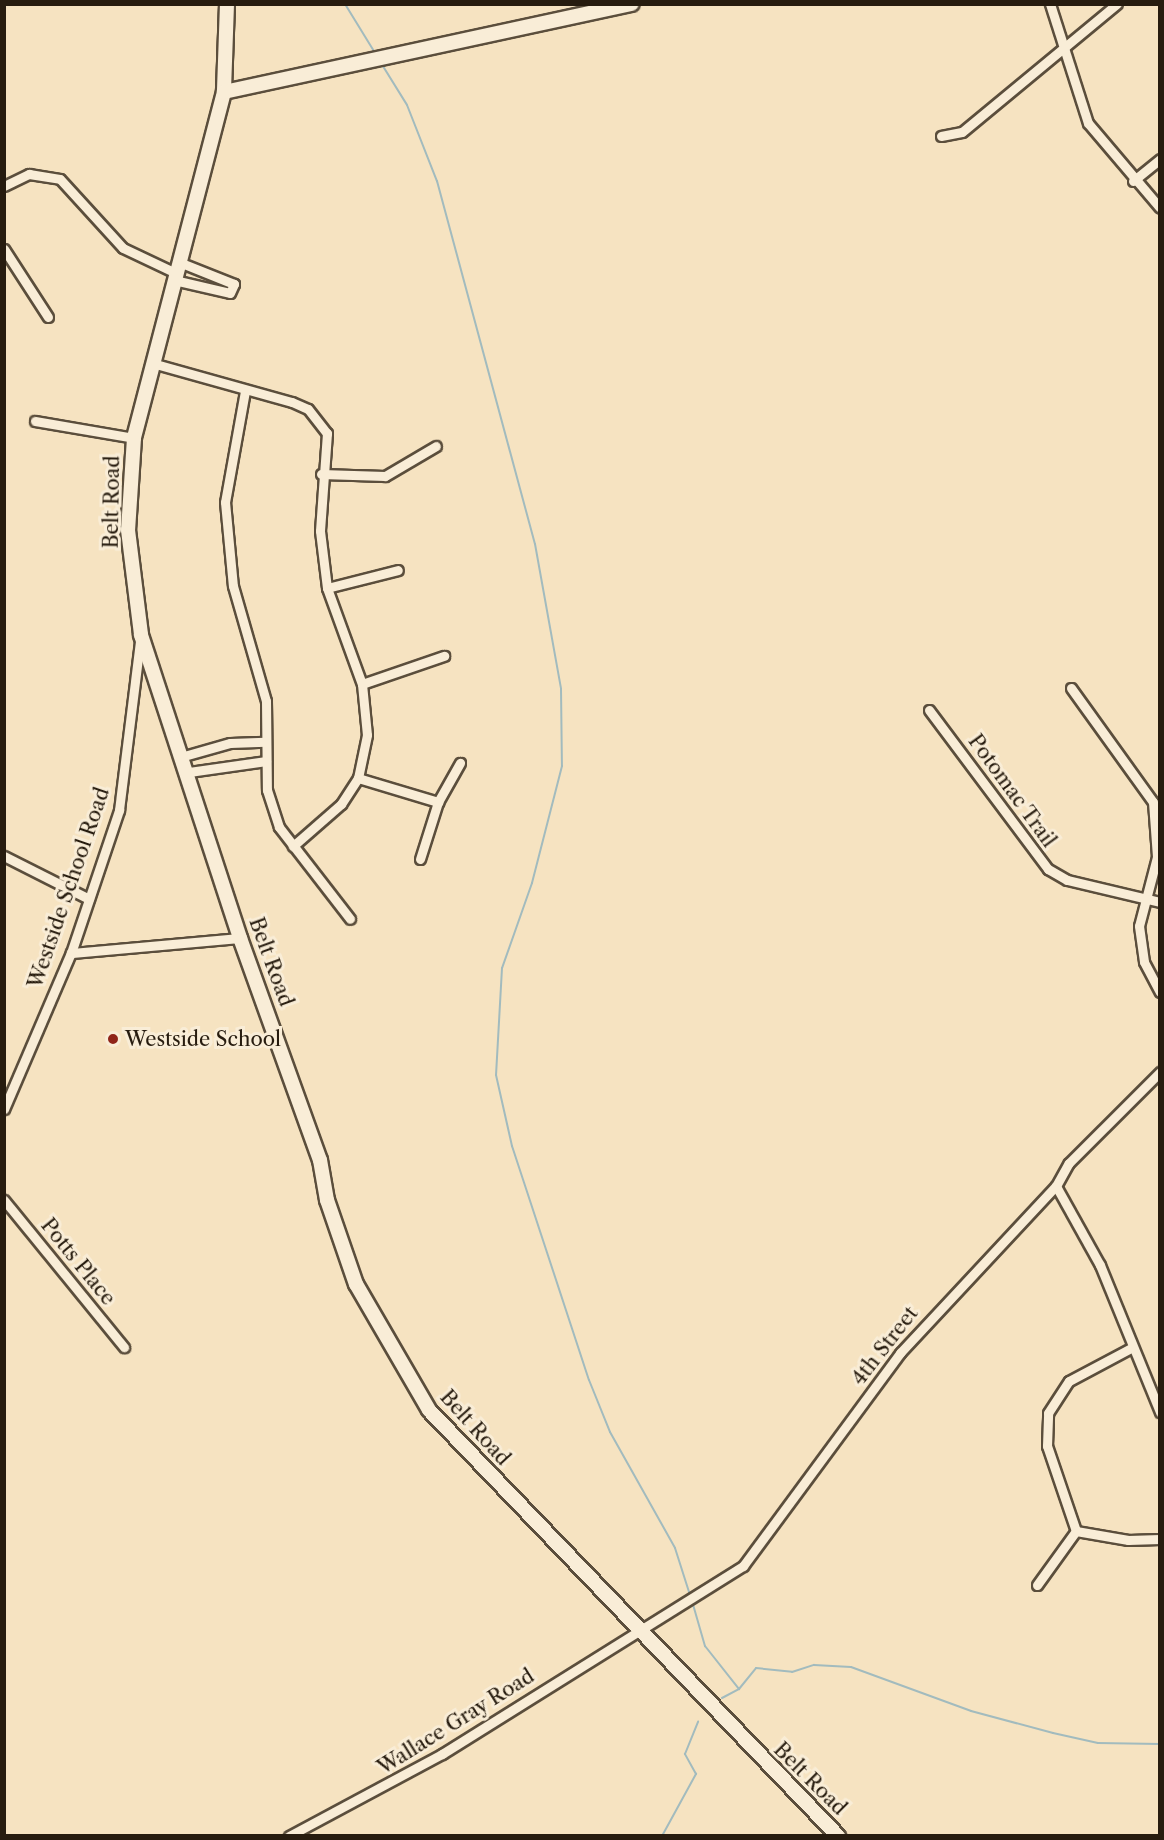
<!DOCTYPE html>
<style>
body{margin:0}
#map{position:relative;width:1164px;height:1840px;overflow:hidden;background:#f6e3c1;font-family:"Libre Caslon Text",serif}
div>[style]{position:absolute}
.stream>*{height:2px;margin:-1px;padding:0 1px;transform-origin:1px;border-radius:1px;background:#a2bbbe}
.roads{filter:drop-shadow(2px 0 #5b4e3c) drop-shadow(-2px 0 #5b4e3c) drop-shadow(0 2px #5b4e3c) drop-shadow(0 -2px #5b4e3c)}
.street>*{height:9px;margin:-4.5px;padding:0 4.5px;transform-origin:4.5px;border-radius:4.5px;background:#f9edd7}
.secondary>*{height:14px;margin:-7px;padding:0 7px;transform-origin:7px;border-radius:7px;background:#f9edd7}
.dots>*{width:16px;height:16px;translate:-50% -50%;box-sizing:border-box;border:3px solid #f9edd7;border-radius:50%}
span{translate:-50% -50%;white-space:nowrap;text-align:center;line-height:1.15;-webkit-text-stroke:6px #f9edd7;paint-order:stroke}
.street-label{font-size:20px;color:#271c0f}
.poi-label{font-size:20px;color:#271c0f}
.left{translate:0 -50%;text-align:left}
.frame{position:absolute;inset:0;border:6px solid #271c0f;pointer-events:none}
</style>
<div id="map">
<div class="stream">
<i style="left:345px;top:4px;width:57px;rotate:58.5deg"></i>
<i style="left:381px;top:63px;width:49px;rotate:58.2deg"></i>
<i style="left:407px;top:105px;width:82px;rotate:68.5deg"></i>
<i style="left:437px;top:181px;width:376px;rotate:74.9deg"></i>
<i style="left:535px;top:544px;width:147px;rotate:79.8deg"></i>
<i style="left:561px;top:689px;width:77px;rotate:89.3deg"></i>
<i style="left:562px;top:766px;width:121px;rotate:104.4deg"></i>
<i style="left:532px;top:883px;width:90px;rotate:109.4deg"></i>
<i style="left:502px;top:968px;width:107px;rotate:93.2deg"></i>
<i style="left:496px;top:1075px;width:73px;rotate:77.3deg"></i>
<i style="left:512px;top:1146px;width:246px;rotate:71.8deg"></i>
<i style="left:589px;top:1380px;width:56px;rotate:68deg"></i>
<i style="left:610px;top:1432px;width:133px;rotate:60.7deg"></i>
<i style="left:675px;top:1548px;width:49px;rotate:72.3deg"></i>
<i style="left:692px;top:1601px;width:47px;rotate:73.9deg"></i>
<i style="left:705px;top:1646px;width:55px;rotate:51.7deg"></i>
<i style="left:722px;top:1698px;width:19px;rotate:-28deg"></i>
<i style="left:739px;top:1689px;width:27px;rotate:-51deg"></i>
<i style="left:756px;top:1668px;width:36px;rotate:6deg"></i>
<i style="left:792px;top:1672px;width:23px;rotate:-18deg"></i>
<i style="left:814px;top:1665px;width:37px;rotate:3deg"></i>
<i style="left:851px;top:1667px;width:128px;rotate:20.1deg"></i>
<i style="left:971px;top:1711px;width:85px;rotate:15deg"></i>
<i style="left:1053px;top:1733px;width:46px;rotate:12.5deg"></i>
<i style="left:1098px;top:1743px;width:62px;rotate:0.9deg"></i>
<i style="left:662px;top:1836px;width:71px;rotate:-61.3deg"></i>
<i style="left:696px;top:1774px;width:23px;rotate:-119deg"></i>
<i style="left:685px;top:1754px;width:35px;rotate:-68deg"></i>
</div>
<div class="roads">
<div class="street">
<i style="left:1050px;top:4px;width:125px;rotate:72.3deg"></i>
<i style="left:1088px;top:123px;width:111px;rotate:49.7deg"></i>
<i style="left:941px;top:136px;width:21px;rotate:-11deg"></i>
<i style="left:962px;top:132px;width:201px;rotate:-39.6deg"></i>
<i style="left:1133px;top:181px;width:35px;rotate:-39deg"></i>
<i style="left:4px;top:186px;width:28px;rotate:-26deg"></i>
<i style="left:29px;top:174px;width:31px;rotate:9deg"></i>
<i style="left:60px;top:179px;width:93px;rotate:47.6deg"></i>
<i style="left:123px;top:248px;width:59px;rotate:25.3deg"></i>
<i style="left:4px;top:249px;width:81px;rotate:57.1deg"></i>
<i style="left:174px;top:280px;width:57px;rotate:13.1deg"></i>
<i style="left:230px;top:293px;width:10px;rotate:-66deg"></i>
<i style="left:234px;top:284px;width:59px;rotate:-158.2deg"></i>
<i style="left:152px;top:363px;width:145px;rotate:15.6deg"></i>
<i style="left:292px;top:402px;width:17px;rotate:24deg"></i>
<i style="left:308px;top:409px;width:31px;rotate:52deg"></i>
<i style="left:327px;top:433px;width:98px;rotate:94.1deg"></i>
<i style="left:320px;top:531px;width:57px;rotate:83deg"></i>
<i style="left:327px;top:588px;width:102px;rotate:70deg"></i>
<i style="left:362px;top:684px;width:51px;rotate:84.4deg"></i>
<i style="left:367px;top:735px;width:44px;rotate:101.8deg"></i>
<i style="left:358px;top:778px;width:31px;rotate:123deg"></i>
<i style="left:341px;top:804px;width:64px;rotate:138.8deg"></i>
<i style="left:245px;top:391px;width:113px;rotate:100.2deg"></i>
<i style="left:225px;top:502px;width:84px;rotate:84.6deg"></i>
<i style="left:233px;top:586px;width:120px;rotate:74deg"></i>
<i style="left:266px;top:701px;width:89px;rotate:89.4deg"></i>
<i style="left:267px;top:790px;width:39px;rotate:72deg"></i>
<i style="left:279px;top:827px;width:116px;rotate:52.3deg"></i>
<i style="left:35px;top:421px;width:100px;rotate:9.7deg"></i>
<i style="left:321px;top:474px;width:64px;rotate:1.8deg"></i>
<i style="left:385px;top:476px;width:59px;rotate:-30.5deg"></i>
<i style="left:327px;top:588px;width:73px;rotate:-14.2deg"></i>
<i style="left:362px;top:684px;width:87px;rotate:-18.9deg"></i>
<i style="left:1071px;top:688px;width:140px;rotate:54.3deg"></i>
<i style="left:1153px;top:802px;width:55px;rotate:85.8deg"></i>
<i style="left:1157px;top:857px;width:71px;rotate:104.6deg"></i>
<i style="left:1139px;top:926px;width:36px;rotate:82deg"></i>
<i style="left:1144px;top:962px;width:34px;rotate:62deg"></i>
<i style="left:929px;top:710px;width:199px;rotate:53.2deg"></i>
<i style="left:1048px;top:869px;width:22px;rotate:30deg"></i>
<i style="left:1067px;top:880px;width:96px;rotate:13.3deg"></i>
<i style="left:184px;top:756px;width:48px;rotate:-15.8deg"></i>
<i style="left:230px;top:743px;width:35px;rotate:-2deg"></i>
<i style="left:189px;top:772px;width:78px;rotate:-8.1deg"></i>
<i style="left:358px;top:778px;width:84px;rotate:16.7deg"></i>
<i style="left:4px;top:856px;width:95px;rotate:26.8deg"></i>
<i style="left:420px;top:859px;width:60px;rotate:-72.5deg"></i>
<i style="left:438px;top:802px;width:45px;rotate:-60.6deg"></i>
<i style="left:71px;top:953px;width:170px;rotate:-5.1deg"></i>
<i style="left:4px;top:1109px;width:170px;rotate:-66.8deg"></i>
<i style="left:71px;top:953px;width:151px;rotate:-71.4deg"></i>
<i style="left:119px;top:810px;width:169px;rotate:-82.9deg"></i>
<i style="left:1056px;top:1186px;width:90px;rotate:60.9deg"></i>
<i style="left:1100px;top:1265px;width:159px;rotate:67.8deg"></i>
<i style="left:4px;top:1200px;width:190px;rotate:50.8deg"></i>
<i style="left:1076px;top:1531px;width:53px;rotate:9.8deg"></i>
<i style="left:1128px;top:1540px;width:32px;rotate:-2deg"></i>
<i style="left:1037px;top:1585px;width:67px;rotate:-54.2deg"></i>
<i style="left:1076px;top:1531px;width:90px;rotate:-108.8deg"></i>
<i style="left:1047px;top:1446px;width:33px;rotate:-88deg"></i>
<i style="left:1048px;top:1413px;width:38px;rotate:-57deg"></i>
<i style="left:1069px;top:1381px;width:70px;rotate:-28deg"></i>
<i style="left:289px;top:1836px;width:174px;rotate:-28.2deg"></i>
<i style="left:442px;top:1754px;width:355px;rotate:-32deg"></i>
<i style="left:743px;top:1566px;width:265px;rotate:-53.6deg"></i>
<i style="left:900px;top:1353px;width:229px;rotate:-47deg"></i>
<i style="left:1056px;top:1186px;width:26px;rotate:-61deg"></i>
<i style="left:1069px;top:1163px;width:129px;rotate:-45deg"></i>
</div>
<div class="secondary">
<i style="left:227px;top:4px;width:88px;rotate:92deg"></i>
<i style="left:224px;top:92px;width:358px;rotate:104.6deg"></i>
<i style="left:134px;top:438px;width:92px;rotate:93.7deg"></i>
<i style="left:128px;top:530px;width:106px;rotate:82.9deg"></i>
<i style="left:141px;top:635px;width:319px;rotate:71.9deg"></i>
<i style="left:240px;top:938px;width:236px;rotate:70.2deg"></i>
<i style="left:320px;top:1160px;width:41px;rotate:80.1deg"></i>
<i style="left:327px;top:1200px;width:89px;rotate:71deg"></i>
<i style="left:356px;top:1284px;width:146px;rotate:59.9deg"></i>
<i style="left:429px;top:1410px;width:591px;rotate:46.17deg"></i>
<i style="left:224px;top:92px;width:417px;rotate:-12.2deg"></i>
</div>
</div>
<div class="dots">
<i style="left:113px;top:1039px;background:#8f2418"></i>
</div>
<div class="street-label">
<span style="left:112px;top:502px;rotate:-89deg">Belt Road</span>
<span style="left:1012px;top:791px;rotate:54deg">Potomac Trail</span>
<span style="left:69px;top:888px;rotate:-71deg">Westside School Road</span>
<span style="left:271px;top:962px;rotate:70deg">Belt Road</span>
<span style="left:78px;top:1262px;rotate:51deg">Potts Place</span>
<span style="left:885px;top:1346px;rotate:-52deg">4th Street</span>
<span style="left:475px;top:1428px;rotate:48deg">Belt Road</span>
<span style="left:456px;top:1722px;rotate:-32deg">Wallace Gray Road</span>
<span style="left:810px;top:1779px;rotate:45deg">Belt Road</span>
</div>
<div class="poi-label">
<span class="left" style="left:125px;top:1039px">Westside School</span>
</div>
<div class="frame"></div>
</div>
